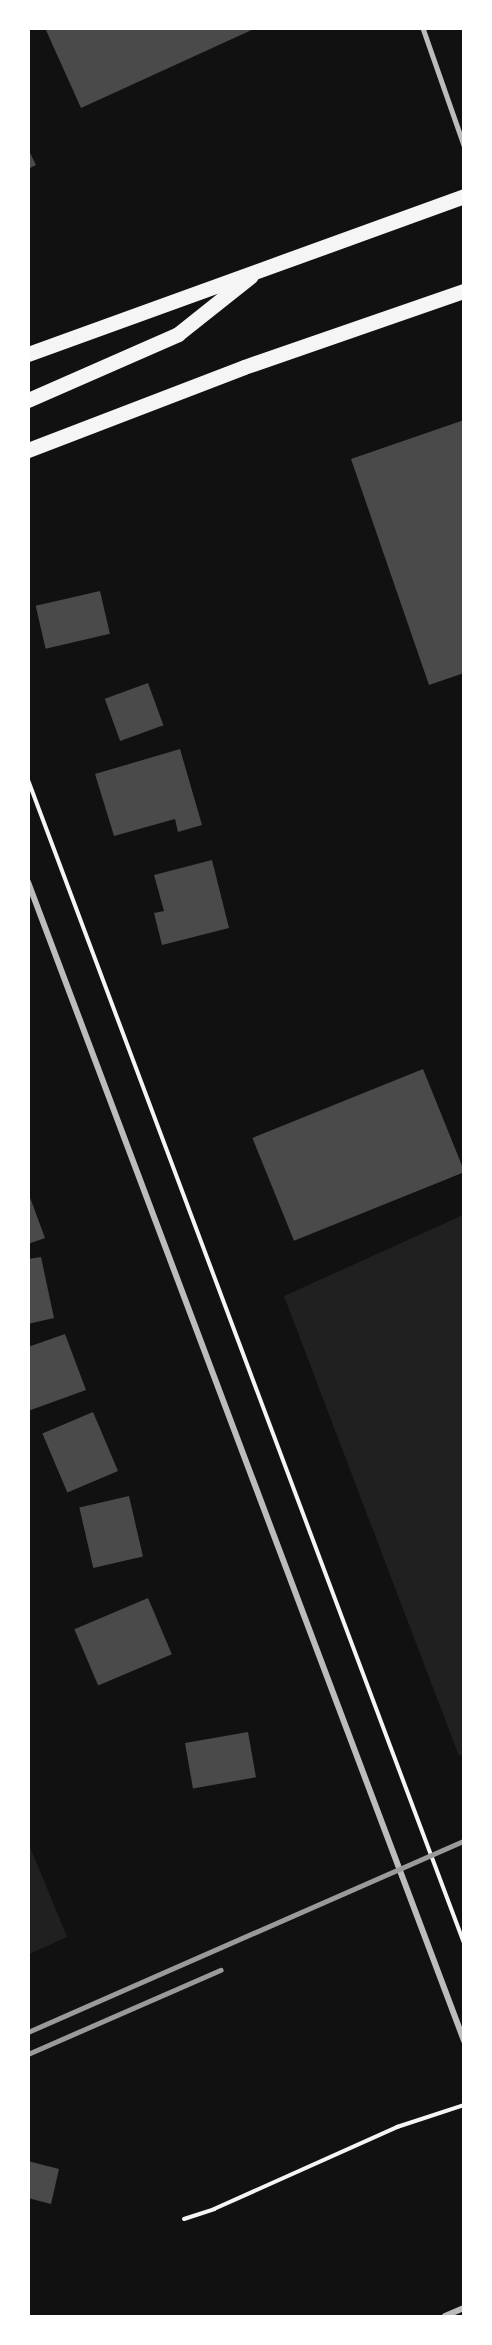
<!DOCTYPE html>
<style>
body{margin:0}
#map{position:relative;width:492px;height:2345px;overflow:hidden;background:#111;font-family:"IBM Plex Sans",sans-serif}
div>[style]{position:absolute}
.green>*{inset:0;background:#202020}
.building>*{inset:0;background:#4a4a4a;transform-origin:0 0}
.path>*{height:4px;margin:-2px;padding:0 2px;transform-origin:2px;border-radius:2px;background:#f5f5f5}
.service>*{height:4.5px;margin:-2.25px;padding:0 2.25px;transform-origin:2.25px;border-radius:2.25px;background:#bcbcbc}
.minor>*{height:6px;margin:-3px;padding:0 3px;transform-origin:3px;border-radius:3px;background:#bcbcbc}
.primary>*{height:15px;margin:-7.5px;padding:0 7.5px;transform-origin:7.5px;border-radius:7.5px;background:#f5f5f5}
.rail>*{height:4.5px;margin:-2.25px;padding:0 2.25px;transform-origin:2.25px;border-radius:2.25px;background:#9a9a9a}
span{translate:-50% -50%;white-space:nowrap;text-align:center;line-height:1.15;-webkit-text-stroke:4.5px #fff;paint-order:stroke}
.frame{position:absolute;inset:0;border:30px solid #fff;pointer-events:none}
</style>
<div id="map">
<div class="green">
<i style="clip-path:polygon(463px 1215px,464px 1754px,459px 1756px,284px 1296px)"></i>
<i style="clip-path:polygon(28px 1842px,67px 1937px,29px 1954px,28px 1954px)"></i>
</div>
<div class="building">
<i style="clip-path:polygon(45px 28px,256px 28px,81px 108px)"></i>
<i style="clip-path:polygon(28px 149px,36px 165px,28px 169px)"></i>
<i style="clip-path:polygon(464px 420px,464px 673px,429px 685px,351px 459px)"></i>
<i style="left:100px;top:591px;width:44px;height:66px;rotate:77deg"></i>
<i style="left:148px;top:683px;width:45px;height:46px;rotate:70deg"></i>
<i style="clip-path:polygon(180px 749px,202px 825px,178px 832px,175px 819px,114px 836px,95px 774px)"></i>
<i style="clip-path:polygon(212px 860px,229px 928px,162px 945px,154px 913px,164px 911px,154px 875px)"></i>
<i style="left:423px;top:1069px;width:111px;height:184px;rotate:68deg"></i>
<i style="clip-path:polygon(28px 1192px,45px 1238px,28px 1244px)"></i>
<i style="clip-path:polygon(41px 1257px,54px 1318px,28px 1324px,28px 1259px)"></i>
<i style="clip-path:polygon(65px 1334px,86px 1390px,28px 1411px,28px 1347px)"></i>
<i style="left:93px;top:1412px;width:64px;height:55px;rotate:67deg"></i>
<i style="left:129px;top:1496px;width:62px;height:51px;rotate:77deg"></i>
<i style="left:148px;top:1598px;width:61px;height:80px;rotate:67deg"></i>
<i style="left:248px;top:1732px;width:46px;height:64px;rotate:80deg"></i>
<i style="clip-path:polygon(28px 2161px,59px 2169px,51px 2204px,28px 2198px)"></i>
</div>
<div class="path">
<i style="left:28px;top:780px;width:1242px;rotate:69.45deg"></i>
<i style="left:184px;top:2219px;width:32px;rotate:-18deg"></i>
<i style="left:214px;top:2209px;width:201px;rotate:-24.1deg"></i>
<i style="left:397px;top:2127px;width:71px;rotate:-18.2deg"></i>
</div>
<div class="service">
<i style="left:423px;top:28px;width:124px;rotate:70.7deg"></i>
</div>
<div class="minor">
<i style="left:28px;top:882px;width:1238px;rotate:69.38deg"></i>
<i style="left:445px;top:2316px;width:21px;rotate:-23deg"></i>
</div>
<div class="primary">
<i style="left:28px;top:354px;width:464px;rotate:-19.9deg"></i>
<i style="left:28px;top:400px;width:164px;rotate:-23.7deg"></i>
<i style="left:178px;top:334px;width:93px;rotate:-38.5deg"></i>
<i style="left:28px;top:450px;width:231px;rotate:-21deg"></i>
<i style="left:244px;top:367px;width:233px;rotate:-19.1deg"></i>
</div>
<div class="rail">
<i style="left:28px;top:2032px;width:476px;rotate:-23.7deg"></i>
<i style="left:28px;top:2054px;width:210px;rotate:-23.6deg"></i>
</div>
<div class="frame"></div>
</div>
